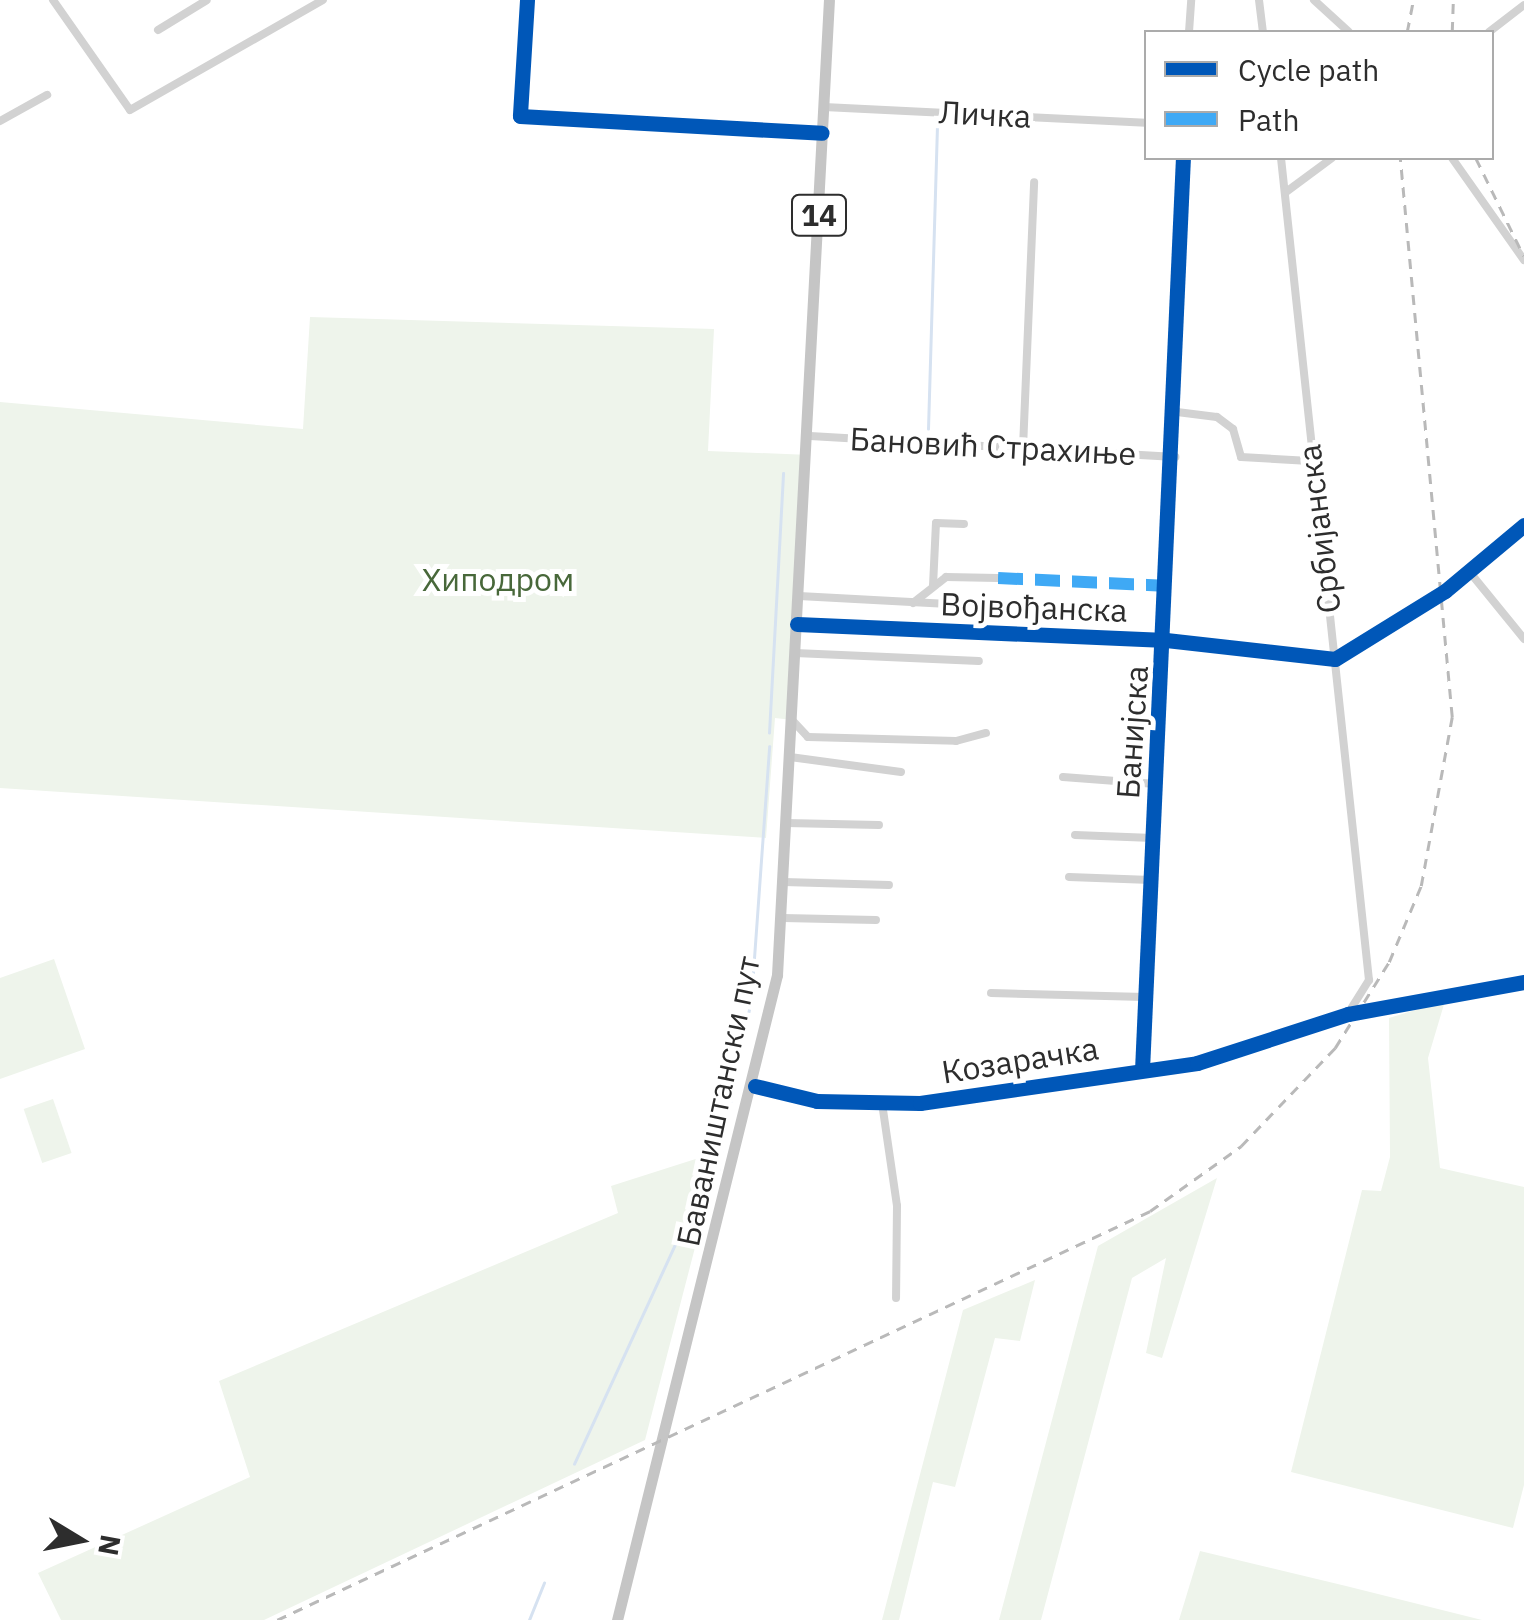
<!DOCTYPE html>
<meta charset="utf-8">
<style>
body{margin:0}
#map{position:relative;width:1524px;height:1620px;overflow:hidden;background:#fff;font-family:"IBM Plex Sans",sans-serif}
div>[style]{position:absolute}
.green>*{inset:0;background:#eef4eb;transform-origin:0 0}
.stream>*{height:2.5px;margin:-1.25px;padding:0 1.25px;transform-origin:1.25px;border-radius:1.25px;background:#d6e2f1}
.street>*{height:8px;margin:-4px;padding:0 4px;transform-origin:4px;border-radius:4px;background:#d2d2d2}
.primary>*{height:11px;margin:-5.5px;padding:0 5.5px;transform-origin:5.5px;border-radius:5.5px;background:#c5c5c5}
.rail>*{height:2.5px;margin-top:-1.25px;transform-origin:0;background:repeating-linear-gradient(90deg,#b9b9b9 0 10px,transparent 0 18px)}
.quiet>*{height:12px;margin-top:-6px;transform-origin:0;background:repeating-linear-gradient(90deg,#3fa9f5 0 25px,transparent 0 37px)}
.cycleway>*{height:15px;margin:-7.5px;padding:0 7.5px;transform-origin:7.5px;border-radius:7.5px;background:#0057b8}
span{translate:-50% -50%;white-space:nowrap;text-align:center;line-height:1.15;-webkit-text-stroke:10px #fff;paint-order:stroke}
.shield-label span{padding:2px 8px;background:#fff;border:2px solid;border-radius:8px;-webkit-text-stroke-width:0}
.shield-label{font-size:30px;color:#2d2d2d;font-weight:700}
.street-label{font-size:32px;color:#2d2d2d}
.park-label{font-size:32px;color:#48683a}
.legend{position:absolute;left:1144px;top:30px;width:350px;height:130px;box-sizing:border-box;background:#fff;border:2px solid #ababab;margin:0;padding:12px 18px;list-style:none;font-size:30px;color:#2d2d2d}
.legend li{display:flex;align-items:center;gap:20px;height:50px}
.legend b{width:50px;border:2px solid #ababab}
.north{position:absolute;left:30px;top:1490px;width:100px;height:100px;-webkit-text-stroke:8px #fff;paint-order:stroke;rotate:100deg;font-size:28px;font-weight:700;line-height:40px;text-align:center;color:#2d2d2d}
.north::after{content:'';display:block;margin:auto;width:35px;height:45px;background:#2d2d2d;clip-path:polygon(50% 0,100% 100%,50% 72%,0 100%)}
</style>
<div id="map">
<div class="green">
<i style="clip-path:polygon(310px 317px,714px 329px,708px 451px,810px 455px,792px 720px,775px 718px,766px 838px,0 788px,0 402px,303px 429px)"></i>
<i style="clip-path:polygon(54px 959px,85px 1049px,0 1079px,0 978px)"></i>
<i style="clip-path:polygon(1445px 1001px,1428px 1058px,1440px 1168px,1524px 1187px,1524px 1485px,1513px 1528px,1291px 1472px,1362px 1190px,1381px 1191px,1390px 1157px,1389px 1018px)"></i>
<i style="left:53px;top:1099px;width:57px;height:31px;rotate:71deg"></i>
<i style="clip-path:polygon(705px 1156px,711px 1186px,645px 1440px,264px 1620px,61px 1620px,38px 1573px,250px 1477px,219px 1381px,618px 1213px,611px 1186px)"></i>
<i style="clip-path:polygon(1217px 1178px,1162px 1358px,1146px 1353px,1166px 1258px,1132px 1278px,1041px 1620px,999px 1620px,1098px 1246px)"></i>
<i style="clip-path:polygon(1035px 1280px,1020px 1341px,995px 1338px,955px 1487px,933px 1482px,899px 1620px,882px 1620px,963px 1310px)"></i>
<i style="clip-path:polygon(1200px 1551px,1346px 1586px,1482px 1620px,1179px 1620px)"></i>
</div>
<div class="stream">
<i style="left:928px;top:429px;width:309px;rotate:-88.3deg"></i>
<i style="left:769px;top:733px;width:260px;rotate:-86.9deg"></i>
<i style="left:735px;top:1077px;width:79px;rotate:-78.3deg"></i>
<i style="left:751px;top:1000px;width:254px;rotate:-85.9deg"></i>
<i style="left:574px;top:1464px;width:296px;rotate:-65.3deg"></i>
<i style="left:698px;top:1195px;width:32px;rotate:-51deg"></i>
<i style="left:718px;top:1170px;width:78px;rotate:-79.7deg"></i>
<i style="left:529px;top:1620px;width:40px;rotate:-68deg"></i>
</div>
<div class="street">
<i style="left:53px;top:0;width:134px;rotate:55deg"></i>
<i style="left:130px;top:110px;width:222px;rotate:-29.7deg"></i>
<i style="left:527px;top:0;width:116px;rotate:93.5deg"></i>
<i style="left:520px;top:116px;width:302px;rotate:3.2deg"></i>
<i style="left:1259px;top:0;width:32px;rotate:83deg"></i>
<i style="left:1314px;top:0;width:47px;rotate:42.4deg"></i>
<i style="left:158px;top:30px;width:57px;rotate:-31.5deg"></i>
<i style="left:1189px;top:32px;width:32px;rotate:-86deg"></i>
<i style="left:1489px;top:32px;width:44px;rotate:-37.6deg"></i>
<i style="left:824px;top:107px;width:322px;rotate:2.8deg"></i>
<i style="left:0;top:121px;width:54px;rotate:-29deg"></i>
<i style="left:1281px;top:158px;width:827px;rotate:83.89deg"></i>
<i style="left:1369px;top:980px;width:40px;rotate:122deg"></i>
<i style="left:1452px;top:158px;width:125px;rotate:54.8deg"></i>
<i style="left:1286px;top:192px;width:57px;rotate:-36.5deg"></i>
<i style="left:1177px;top:412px;width:40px;rotate:7.1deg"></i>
<i style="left:1217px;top:417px;width:20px;rotate:37deg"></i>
<i style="left:1233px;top:429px;width:29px;rotate:74deg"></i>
<i style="left:1241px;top:457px;width:69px;rotate:3.3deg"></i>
<i style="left:810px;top:436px;width:366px;rotate:3.3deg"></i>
<i style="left:1023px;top:448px;width:266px;rotate:-87.6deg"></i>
<i style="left:1468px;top:570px;width:89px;rotate:50.9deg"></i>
<i style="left:933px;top:586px;width:63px;rotate:-87.3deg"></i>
<i style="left:936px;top:523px;width:28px;rotate:2deg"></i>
<i style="left:799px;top:596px;width:187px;rotate:3.1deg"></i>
<i style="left:913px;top:603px;width:42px;rotate:-38.2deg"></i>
<i style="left:946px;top:577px;width:52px;rotate:1.1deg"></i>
<i style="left:797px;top:624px;width:369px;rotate:2.5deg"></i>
<i style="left:1166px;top:640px;width:170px;rotate:6.4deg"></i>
<i style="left:1335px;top:659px;width:129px;rotate:-31.7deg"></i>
<i style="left:1445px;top:591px;width:103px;rotate:-39.9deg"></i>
<i style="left:795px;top:653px;width:184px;rotate:2.5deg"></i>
<i style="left:792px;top:720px;width:23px;rotate:47deg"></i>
<i style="left:808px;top:737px;width:148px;rotate:1.5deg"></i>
<i style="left:956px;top:741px;width:31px;rotate:-15deg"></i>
<i style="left:790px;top:757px;width:112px;rotate:7.7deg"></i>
<i style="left:1063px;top:777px;width:93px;rotate:4.3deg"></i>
<i style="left:786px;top:823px;width:93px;rotate:1.2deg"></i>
<i style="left:1075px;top:835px;width:78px;rotate:2.2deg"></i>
<i style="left:1069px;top:877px;width:82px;rotate:2.1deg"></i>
<i style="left:784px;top:882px;width:105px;rotate:1.6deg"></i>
<i style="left:783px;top:918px;width:93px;rotate:1.2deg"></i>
<i style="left:991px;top:993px;width:154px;rotate:1.5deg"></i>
<i style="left:1142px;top:1070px;width:913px;rotate:-87.43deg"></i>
<i style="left:755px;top:1086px;width:64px;rotate:13.6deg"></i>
<i style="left:817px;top:1101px;width:103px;rotate:1.1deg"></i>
<i style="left:920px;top:1103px;width:280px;rotate:-8.2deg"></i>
<i style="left:1197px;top:1063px;width:159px;rotate:-18deg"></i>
<i style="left:1348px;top:1014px;width:179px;rotate:-10.3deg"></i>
<i style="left:882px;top:1103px;width:104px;rotate:81.7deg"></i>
<i style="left:897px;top:1206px;width:92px;rotate:90.6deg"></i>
</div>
<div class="primary">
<i style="left:617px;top:1620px;width:665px;rotate:-76.07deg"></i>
<i style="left:777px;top:975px;width:976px;rotate:-86.95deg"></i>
</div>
<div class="rail">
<i style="left:1407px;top:32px;width:33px;rotate:-79deg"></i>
<i style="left:1452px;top:32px;width:32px;rotate:-88deg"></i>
<i style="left:1476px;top:158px;width:109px;rotate:63.9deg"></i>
<i style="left:277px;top:1620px;width:964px;rotate:-25.1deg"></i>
<i style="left:1150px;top:1211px;width:112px;rotate:-35.5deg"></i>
<i style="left:1241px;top:1146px;width:136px;rotate:-46.2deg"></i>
<i style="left:1335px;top:1048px;width:102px;rotate:-57.9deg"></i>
<i style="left:1389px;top:962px;width:82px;rotate:-67.2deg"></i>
<i style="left:1421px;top:886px;width:172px;rotate:-79.6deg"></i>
<i style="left:1452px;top:717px;width:561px;rotate:-95.31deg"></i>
</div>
<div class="quiet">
<i style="left:998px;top:578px;width:171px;rotate:2.7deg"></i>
</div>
<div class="cycleway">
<i style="left:527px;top:0;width:116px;rotate:93.5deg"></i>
<i style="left:520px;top:116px;width:302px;rotate:3.2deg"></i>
<i style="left:797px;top:624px;width:369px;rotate:2.5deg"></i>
<i style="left:1166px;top:640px;width:170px;rotate:6.4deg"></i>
<i style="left:1335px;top:659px;width:129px;rotate:-31.7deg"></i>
<i style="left:1445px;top:591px;width:103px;rotate:-39.9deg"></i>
<i style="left:1142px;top:1070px;width:913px;rotate:-87.43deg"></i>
<i style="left:755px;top:1086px;width:64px;rotate:13.6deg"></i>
<i style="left:817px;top:1101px;width:103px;rotate:1.1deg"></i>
<i style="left:920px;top:1103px;width:280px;rotate:-8.2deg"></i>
<i style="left:1197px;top:1063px;width:159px;rotate:-18deg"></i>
<i style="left:1348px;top:1014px;width:179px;rotate:-10.3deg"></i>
</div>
<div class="shield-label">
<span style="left:819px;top:215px">14</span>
</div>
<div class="street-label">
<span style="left:985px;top:114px;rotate:3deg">Личка</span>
<span style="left:993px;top:446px;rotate:3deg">Бановић Страхиње</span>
<span style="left:1319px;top:529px;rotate:-97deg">Србијанска</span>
<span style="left:1034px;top:607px;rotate:2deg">Војвођанска</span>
<span style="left:1132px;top:732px;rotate:-86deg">Банијска</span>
<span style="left:1020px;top:1060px;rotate:-9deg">Козарачка</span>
<span style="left:718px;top:1101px;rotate:-78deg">Баваништански пут</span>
</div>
<div class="park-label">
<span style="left:498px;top:579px">Хиподром</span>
</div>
<ul class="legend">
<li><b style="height:12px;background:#0057b8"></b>Cycle path</li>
<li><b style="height:12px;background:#3fa9f5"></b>Path</li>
</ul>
<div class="north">N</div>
</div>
